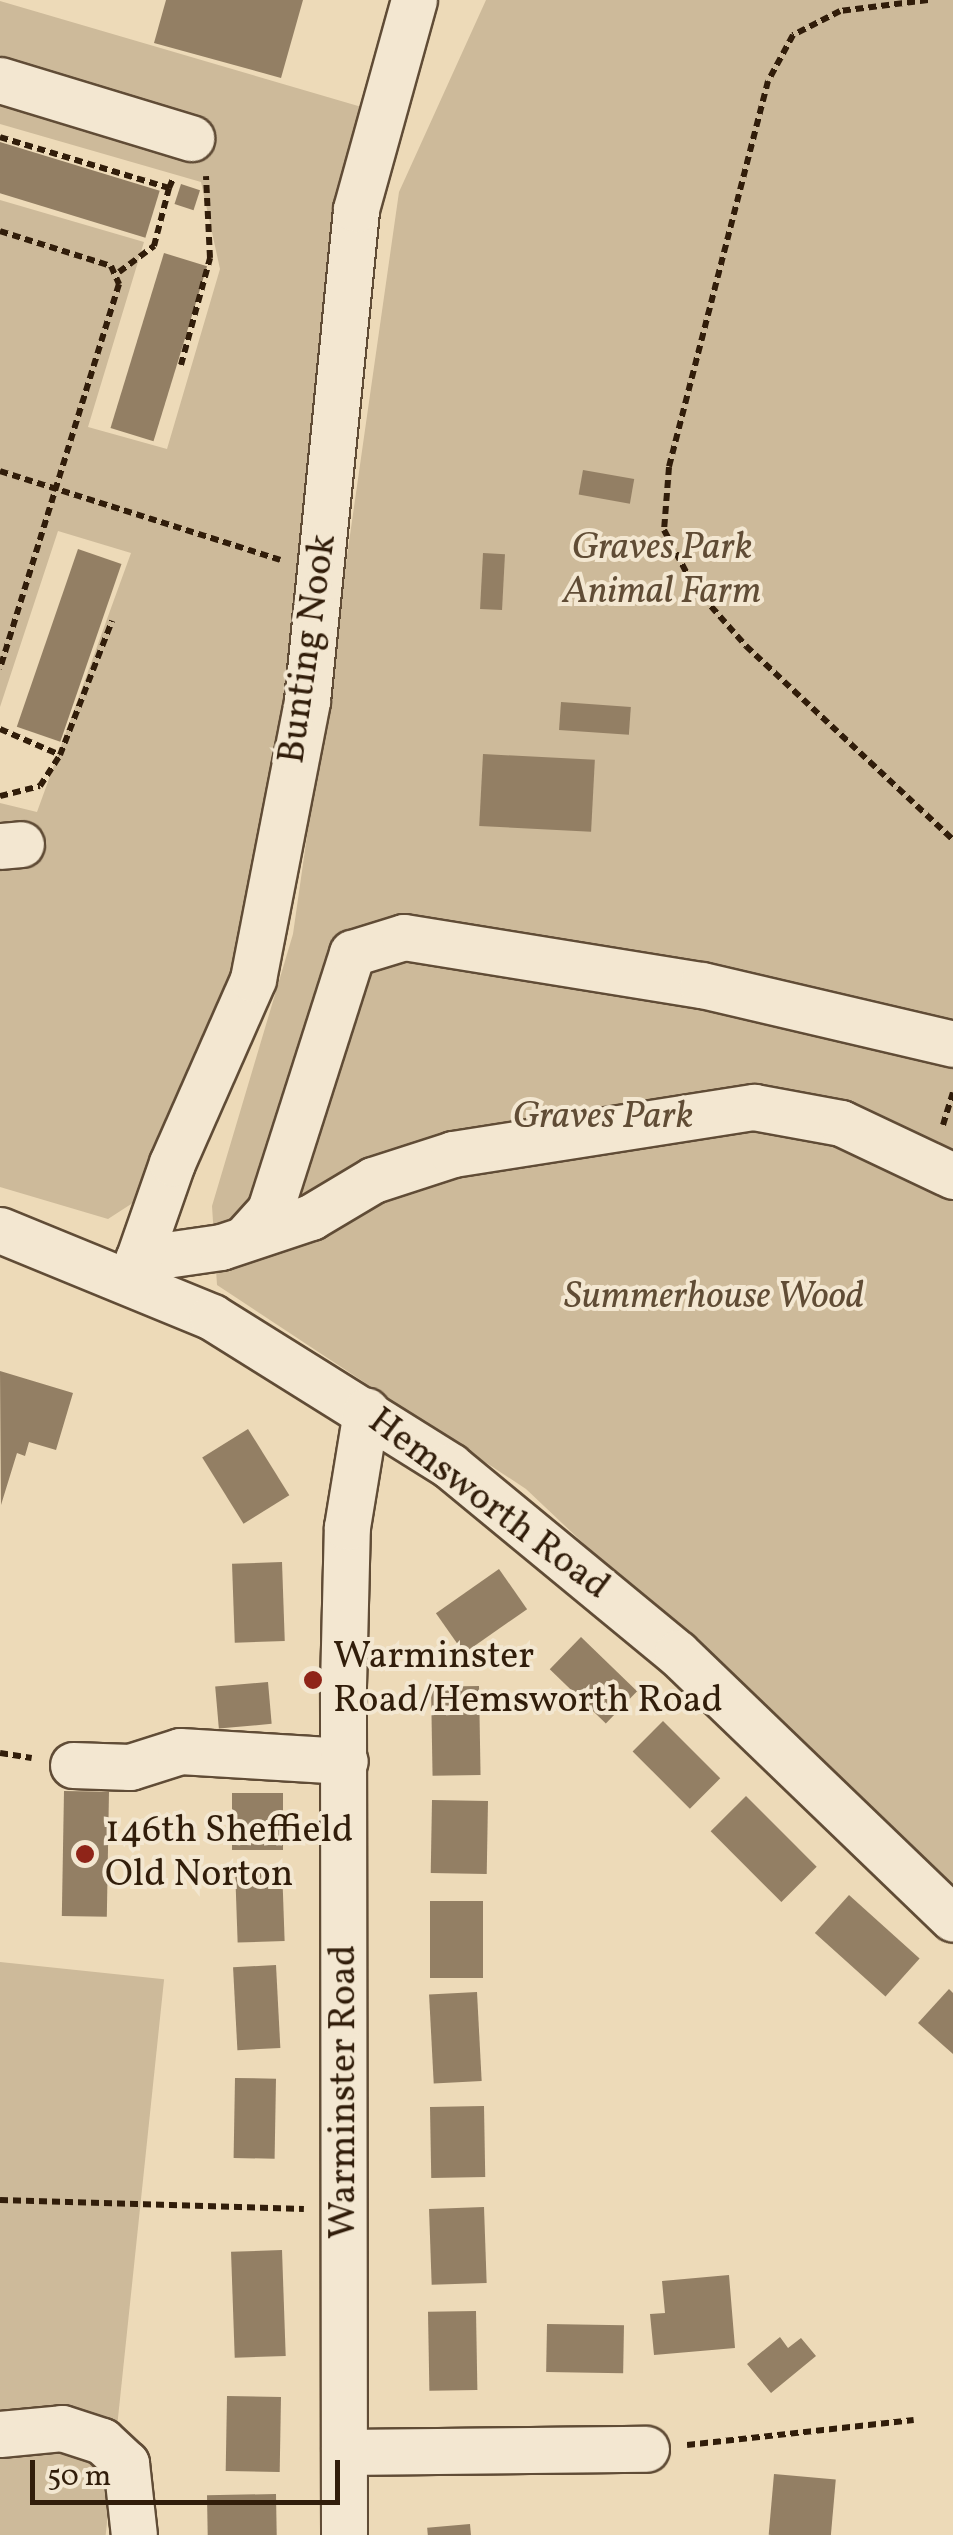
<!DOCTYPE html>
<style>
body{margin:0}
#map{position:relative;width:953px;height:2535px;overflow:hidden;background:#eddab8;font-family:Vollkorn,serif}
div>[style]{position:absolute}
.green>*{inset:0;background:#cdba9a;transform-origin:0 0}
.building>*{inset:0;background:#937f64;transform-origin:0 0}
.path>*{height:6px;margin-top:-3px;transform-origin:0;background:repeating-linear-gradient(90deg,#311d0a 0 8px,transparent 0 13px)}
.roads{filter:drop-shadow(2px 0 #604c36) drop-shadow(-2px 0 #604c36) drop-shadow(0 2px #604c36) drop-shadow(0 -2px #604c36)}
.minor>*{height:45px;margin:-22.5px;padding:0 22.5px;transform-origin:22.5px;border-radius:22.5px;background:#f3e7d1}
.dots>*{width:28px;height:28px;translate:-50% -50%;box-sizing:border-box;border:5px solid #f3e7d1;border-radius:50%}
span{translate:-50% -50%;white-space:nowrap;text-align:center;line-height:1.15;-webkit-text-stroke:8px #f3e7d1;paint-order:stroke}
.park-label{font-size:38px;color:#604c35;font-style:italic}
.street-label{font-size:38px;color:#311d0a}
.poi-label{font-size:38px;color:#311d0a}
.left{translate:0 -50%;text-align:left}
.scale{position:absolute;left:30px;top:2460px;width:310px;height:45px;box-sizing:border-box;border:5px solid #311d0a;border-top:0;padding-left:12px;font-size:30px;line-height:35px;white-space:nowrap;color:#311d0a;-webkit-text-stroke:8px #f3e7d1;paint-order:stroke}
</style>
<div id="map">
<div class="green">
<i style="clip-path:polygon(486px 0,953px 0,953px 1893px,526px 1489px,217px 1285px,212px 1206px,293px 934px,399px 192px)"></i>
<i style="clip-path:polygon(0 1px,365px 108px,287px 712px,244px 970px,145px 1195px,108px 1219px,0 1187px,0 803px,37px 812px,131px 553px,58px 531px,0 707px,0 200px,144px 242px,88px 427px,167px 449px,220px 269px,201px 182px,0 124px)"></i>
<i style="left:0;top:1962px;width:165px;height:573px;rotate:6deg"></i>
</div>
<div class="building">
<i style="clip-path:polygon(166px 0,303px 0,281px 78px,154px 43px)"></i>
<i style="left:0;top:142px;width:167px;height:49px;rotate:17deg"></i>
<i style="left:181px;top:184px;width:20px;height:21px;rotate:18deg"></i>
<i style="left:164px;top:253px;width:45px;height:183px;rotate:17deg"></i>
<i style="left:583px;top:470px;width:52px;height:25px;rotate:10deg"></i>
<i style="left:78px;top:549px;width:46px;height:188px;rotate:19deg"></i>
<i style="left:483px;top:553px;width:22px;height:56px;rotate:3deg"></i>
<i style="left:561px;top:702px;width:70px;height:28px;rotate:4deg"></i>
<i style="left:483px;top:754px;width:112px;height:72px;rotate:3deg"></i>
<i style="clip-path:polygon(0 1371px,73px 1393px,56px 1450px,29px 1442px,25px 1456px,17px 1453px,1px 1505px)"></i>
<i style="left:248px;top:1429px;width:78px;height:54px;rotate:58deg"></i>
<i style="left:282px;top:1562px;width:79px;height:50px;rotate:88deg"></i>
<i style="left:499px;top:1569px;width:49px;height:77px;rotate:55deg"></i>
<i style="left:581px;top:1637px;width:78px;height:45px;rotate:44deg"></i>
<i style="left:268px;top:1682px;width:42px;height:53px;rotate:85deg"></i>
<i style="left:479px;top:1686px;width:89px;height:48px;rotate:89deg"></i>
<i style="left:663px;top:1721px;width:81px;height:43px;rotate:45deg"></i>
<i style="left:64px;top:1791px;width:45px;height:125px;rotate:1deg"></i>
<i style="left:232px;top:1793px;width:51px;height:57px"></i>
<i style="left:746px;top:1796px;width:100px;height:50px;rotate:45deg"></i>
<i style="left:432px;top:1800px;width:56px;height:73px;rotate:1deg"></i>
<i style="left:282px;top:1866px;width:75px;height:47px;rotate:88deg"></i>
<i style="left:849px;top:1895px;width:95px;height:51px;rotate:42deg"></i>
<i style="left:430px;top:1901px;width:53px;height:77px"></i>
<i style="left:276px;top:1965px;width:83px;height:43px;rotate:87deg"></i>
<i style="clip-path:polygon(949px 1989px,953px 1993px,953px 2054px,918px 2023px)"></i>
<i style="left:477px;top:1992px;width:89px;height:48px;rotate:87deg"></i>
<i style="left:235px;top:2078px;width:41px;height:80px;rotate:1deg"></i>
<i style="left:484px;top:2106px;width:71px;height:54px;rotate:89deg"></i>
<i style="left:484px;top:2207px;width:76px;height:55px;rotate:88deg"></i>
<i style="left:282px;top:2250px;width:106px;height:51px;rotate:88deg"></i>
<i style="clip-path:polygon(729px 2275px,735px 2348px,654px 2355px,650px 2314px,665px 2313px,662px 2281px)"></i>
<i style="left:476px;top:2311px;width:79px;height:48px;rotate:89deg"></i>
<i style="left:547px;top:2324px;width:77px;height:48px;rotate:1deg"></i>
<i style="clip-path:polygon(780px 2337px,788px 2348px,801px 2338px,816px 2356px,771px 2393px,747px 2364px)"></i>
<i style="left:227px;top:2396px;width:54px;height:75px;rotate:1deg"></i>
<i style="left:774px;top:2474px;width:62px;height:61px;rotate:5deg"></i>
<i style="left:276px;top:2494px;width:41px;height:69px;rotate:89deg"></i>
<i style="left:470px;top:2524px;width:11px;height:43px;rotate:85deg"></i>
</div>
<div class="path">
<i style="left:928px;top:0;width:89px;rotate:172.9deg"></i>
<i style="left:840px;top:11px;width:53px;rotate:152.9deg"></i>
<i style="left:793px;top:35px;width:52px;rotate:118.5deg"></i>
<i style="left:768px;top:81px;width:398px;rotate:104.4deg"></i>
<i style="left:669px;top:467px;width:63px;rotate:94.5deg"></i>
<i style="left:664px;top:530px;width:64px;rotate:62.2deg"></i>
<i style="left:694px;top:587px;width:79px;rotate:48.6deg"></i>
<i style="left:746px;top:646px;width:284px;rotate:43.1deg"></i>
<i style="left:0;top:137px;width:177px;rotate:16.8deg"></i>
<i style="left:169px;top:188px;width:12px;rotate:-66deg"></i>
<i style="left:0;top:231px;width:116px;rotate:17.5deg"></i>
<i style="left:111px;top:266px;width:20px;rotate:66deg"></i>
<i style="left:119px;top:284px;width:403px;rotate:107.2deg"></i>
<i style="left:119px;top:272px;width:44px;rotate:-36.6deg"></i>
<i style="left:154px;top:246px;width:60px;rotate:-75.5deg"></i>
<i style="left:181px;top:365px;width:111px;rotate:-74.8deg"></i>
<i style="left:210px;top:258px;width:82px;rotate:-92.8deg"></i>
<i style="left:0;top:471px;width:294px;rotate:17.6deg"></i>
<i style="left:0;top:729px;width:65px;rotate:23.4deg"></i>
<i style="left:0;top:796px;width:41px;rotate:-14deg"></i>
<i style="left:40px;top:786px;width:37px;rotate:-57deg"></i>
<i style="left:60px;top:755px;width:144px;rotate:-68.8deg"></i>
<i style="left:943px;top:1125px;width:34px;rotate:-73deg"></i>
<i style="left:0;top:1753px;width:32px;rotate:9deg"></i>
<i style="left:0;top:2200px;width:304px;rotate:1.7deg"></i>
<i style="left:687px;top:2445px;width:228px;rotate:-6.3deg"></i>
</div>
<div class="roads">
<div class="minor">
<i style="left:0;top:80px;width:200px;rotate:16.9deg"></i>
<i style="left:0;top:846px;width:21px;rotate:-5deg"></i>
<i style="left:0;top:1230px;width:229px;rotate:22.3deg"></i>
<i style="left:212px;top:1317px;width:281px;rotate:32deg"></i>
<i style="left:450px;top:1466px;width:294px;rotate:39.5deg"></i>
<i style="left:677px;top:1653px;width:383px;rotate:43.9deg"></i>
<i style="left:245px;top:1238px;width:38px;rotate:-48deg"></i>
<i style="left:270px;top:1210px;width:270px;rotate:-72.3deg"></i>
<i style="left:352px;top:953px;width:54px;rotate:-17.1deg"></i>
<i style="left:404px;top:937px;width:302px;rotate:9.2deg"></i>
<i style="left:702px;top:985px;width:258px;rotate:13.2deg"></i>
<i style="left:138px;top:1259px;width:84px;rotate:-8.2deg"></i>
<i style="left:221px;top:1247px;width:95px;rotate:-18.4deg"></i>
<i style="left:311px;top:1217px;width:72px;rotate:-30.8deg"></i>
<i style="left:373px;top:1180px;width:84px;rotate:-18deg"></i>
<i style="left:453px;top:1154px;width:305px;rotate:-8.9deg"></i>
<i style="left:754px;top:1107px;width:88px;rotate:10.4deg"></i>
<i style="left:841px;top:1123px;width:124px;rotate:25.3deg"></i>
<i style="left:131px;top:1280px;width:124px;rotate:-70.7deg"></i>
<i style="left:172px;top:1163px;width:201px;rotate:-66.2deg"></i>
<i style="left:253px;top:979px;width:283px;rotate:-79deg"></i>
<i style="left:307px;top:701px;width:494px;rotate:-84.3deg"></i>
<i style="left:356px;top:209px;width:217px;rotate:-74.5deg"></i>
<i style="left:73px;top:1765px;width:57px;rotate:2deg"></i>
<i style="left:130px;top:1767px;width:52px;rotate:-17.7deg"></i>
<i style="left:180px;top:1751px;width:165px;rotate:3.5deg"></i>
<i style="left:0;top:2434px;width:62px;rotate:-5.5deg"></i>
<i style="left:62px;top:2428px;width:42px;rotate:18deg"></i>
<i style="left:102px;top:2441px;width:33px;rotate:43deg"></i>
<i style="left:126px;top:2463px;width:72px;rotate:83.7deg"></i>
<i style="left:344px;top:2452px;width:302px;rotate:-0.6deg"></i>
<i style="left:344px;top:2535px;width:849px;rotate:-90.07deg"></i>
<i style="left:343px;top:1686px;width:159px;rotate:-88.6deg"></i>
<i style="left:347px;top:1527px;width:118px;rotate:-80.7deg"></i>
</div>
</div>
<div class="dots">
<i style="left:313px;top:1680px;background:#8f2418"></i>
<i style="left:85px;top:1854px;background:#8f2418"></i>
</div>
<div class="park-label">
<span style="left:662px;top:571px">Graves Park<br>Animal Farm</span>
<span style="left:603px;top:1118px">Graves Park</span>
<span style="left:714px;top:1298px">Summerhouse Wood</span>
</div>
<div class="street-label">
<span style="left:309px;top:649px;rotate:-82deg">Bunting Nook</span>
<span style="left:488px;top:1505px;rotate:37deg">Hemsworth Road</span>
<span style="left:345px;top:2092px;rotate:-90deg">Warminster Road</span>
</div>
<div class="poi-label">
<span class="left" style="left:333px;top:1680px">Warminster<br>Road/Hemsworth Road</span>
<span class="left" style="left:105px;top:1854px">146th Sheffield<br>Old Norton</span>
</div>
<div class="scale">50 m</div>
</div>
